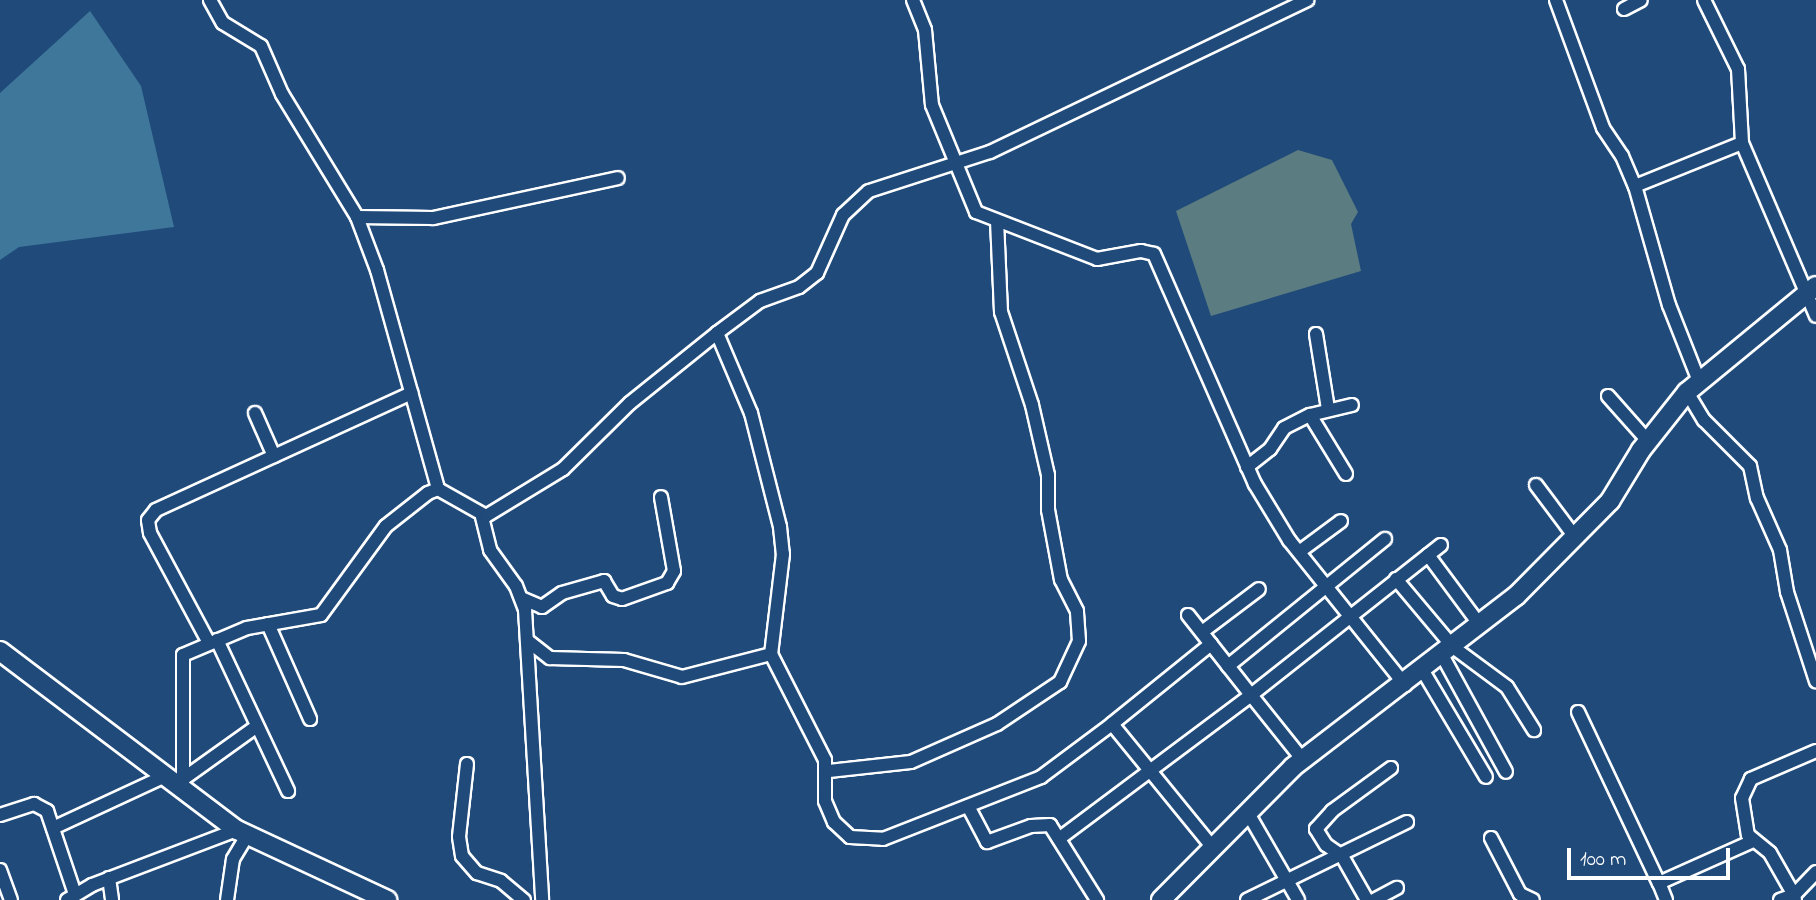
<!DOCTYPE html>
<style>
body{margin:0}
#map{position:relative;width:1816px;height:900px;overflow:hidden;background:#1f4a7a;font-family:"Indie Flower",sans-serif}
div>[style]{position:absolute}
.green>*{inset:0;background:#5b7c80}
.water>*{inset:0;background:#3f779b}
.roads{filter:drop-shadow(2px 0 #fff) drop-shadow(-2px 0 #fff) drop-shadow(0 2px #fff) drop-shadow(0 -2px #fff)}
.street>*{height:12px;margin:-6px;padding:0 6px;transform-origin:6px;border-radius:6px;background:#1f4a7a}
.secondary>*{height:18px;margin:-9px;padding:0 9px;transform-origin:9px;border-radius:9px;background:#1f4a7a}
span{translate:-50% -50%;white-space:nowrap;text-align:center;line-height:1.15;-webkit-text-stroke:7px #1f4a7a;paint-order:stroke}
.scale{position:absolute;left:1567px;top:848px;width:163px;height:32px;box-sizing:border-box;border:4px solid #fff;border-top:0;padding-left:9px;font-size:21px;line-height:24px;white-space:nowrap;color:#fff;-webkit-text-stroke:5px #1f4a7a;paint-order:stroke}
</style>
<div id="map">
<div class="green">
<i style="clip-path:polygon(1298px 150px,1332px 160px,1358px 212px,1351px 224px,1361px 271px,1211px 316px,1176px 211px)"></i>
</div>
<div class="water">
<i style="clip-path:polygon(90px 11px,141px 86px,174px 227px,19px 247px,0 260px,0 93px)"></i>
</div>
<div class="roads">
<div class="street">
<i style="left:210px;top:0;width:26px;rotate:61deg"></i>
<i style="left:223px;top:23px;width:44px;rotate:31.2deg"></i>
<i style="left:261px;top:46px;width:52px;rotate:66.4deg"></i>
<i style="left:282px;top:94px;width:144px;rotate:58.6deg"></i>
<i style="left:357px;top:217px;width:57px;rotate:69.3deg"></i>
<i style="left:377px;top:270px;width:227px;rotate:74.4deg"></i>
<i style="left:913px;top:0;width:32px;rotate:68deg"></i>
<i style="left:925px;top:30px;width:75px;rotate:84.7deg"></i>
<i style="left:932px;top:105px;width:116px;rotate:67.6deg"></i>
<i style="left:976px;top:212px;width:130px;rotate:21.2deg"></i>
<i style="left:1097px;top:259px;width:45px;rotate:-10.3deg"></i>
<i style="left:1141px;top:251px;width:13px;rotate:13deg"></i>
<i style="left:1154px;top:254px;width:251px;rotate:66.3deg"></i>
<i style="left:1255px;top:484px;width:66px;rotate:58.7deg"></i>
<i style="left:1289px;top:540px;width:186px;rotate:51.3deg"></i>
<i style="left:1556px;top:0;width:136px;rotate:69.8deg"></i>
<i style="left:1603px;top:128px;width:34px;rotate:56deg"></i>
<i style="left:1622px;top:156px;width:33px;rotate:67deg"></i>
<i style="left:1635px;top:186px;width:124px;rotate:74.1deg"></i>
<i style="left:1669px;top:305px;width:82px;rotate:68.5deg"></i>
<i style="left:1704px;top:0;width:77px;rotate:63.8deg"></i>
<i style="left:1738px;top:69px;width:74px;rotate:86.9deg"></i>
<i style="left:1742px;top:143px;width:188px;rotate:66.8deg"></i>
<i style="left:1624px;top:9px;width:19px;rotate:-28deg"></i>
<i style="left:1635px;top:186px;width:115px;rotate:-21.9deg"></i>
<i style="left:357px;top:217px;width:76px;rotate:0.8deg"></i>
<i style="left:433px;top:218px;width:189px;rotate:-12.2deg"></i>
<i style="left:717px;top:333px;width:87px;rotate:67deg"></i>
<i style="left:751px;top:413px;width:118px;rotate:75.7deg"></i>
<i style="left:780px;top:527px;width:27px;rotate:84deg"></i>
<i style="left:783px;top:554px;width:101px;rotate:96.8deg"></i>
<i style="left:771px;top:654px;width:119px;rotate:63deg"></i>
<i style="left:825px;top:760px;width:41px;rotate:90deg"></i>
<i style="left:825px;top:801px;width:23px;rotate:67deg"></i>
<i style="left:834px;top:822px;width:22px;rotate:43deg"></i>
<i style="left:850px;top:837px;width:33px;rotate:3deg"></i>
<i style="left:883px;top:839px;width:170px;rotate:-21.4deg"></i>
<i style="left:1041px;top:777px;width:89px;rotate:-36.7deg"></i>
<i style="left:1316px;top:334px;width:76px;rotate:80.9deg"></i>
<i style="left:1687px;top:392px;width:33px;rotate:59deg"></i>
<i style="left:1704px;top:420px;width:65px;rotate:45deg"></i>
<i style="left:1750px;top:466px;width:33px;rotate:78deg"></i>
<i style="left:1757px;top:498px;width:57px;rotate:66.1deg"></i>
<i style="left:1780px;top:550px;width:43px;rotate:80.5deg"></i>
<i style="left:1787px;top:592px;width:94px;rotate:72deg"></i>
<i style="left:1608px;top:396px;width:60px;rotate:48.4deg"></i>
<i style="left:255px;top:413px;width:47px;rotate:66.2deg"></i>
<i style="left:1310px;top:415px;width:69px;rotate:58.6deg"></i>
<i style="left:1247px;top:467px;width:29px;rotate:-38deg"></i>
<i style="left:1270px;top:449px;width:25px;rotate:-56deg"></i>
<i style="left:1284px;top:428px;width:29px;rotate:-27deg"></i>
<i style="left:1310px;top:415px;width:43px;rotate:-13.4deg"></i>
<i style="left:1536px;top:485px;width:65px;rotate:53.1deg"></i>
<i style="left:482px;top:517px;width:34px;rotate:76deg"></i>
<i style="left:490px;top:550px;width:44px;rotate:54.2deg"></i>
<i style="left:516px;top:586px;width:26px;rotate:69deg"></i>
<i style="left:525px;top:610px;width:290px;rotate:86.6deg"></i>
<i style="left:1299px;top:552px;width:52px;rotate:-36.4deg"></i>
<i style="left:1428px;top:555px;width:87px;rotate:53.4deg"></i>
<i style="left:1396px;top:579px;width:89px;rotate:50deg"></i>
<i style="left:1453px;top:647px;width:67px;rotate:36.5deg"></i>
<i style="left:1507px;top:687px;width:51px;rotate:57.9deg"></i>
<i style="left:521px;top:598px;width:23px;rotate:23deg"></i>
<i style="left:542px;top:607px;width:24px;rotate:-35deg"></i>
<i style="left:562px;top:593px;width:44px;rotate:-15.9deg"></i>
<i style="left:604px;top:581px;width:17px;rotate:59deg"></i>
<i style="left:613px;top:596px;width:9px;rotate:18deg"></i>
<i style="left:622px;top:599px;width:48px;rotate:-19.6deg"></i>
<i style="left:667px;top:583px;width:14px;rotate:-60deg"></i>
<i style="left:674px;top:571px;width:75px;rotate:-100deg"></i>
<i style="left:1188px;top:615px;width:102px;rotate:51.8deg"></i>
<i style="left:1251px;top:695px;width:242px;rotate:-38.3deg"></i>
<i style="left:268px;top:624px;width:104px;rotate:66.1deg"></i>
<i style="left:1202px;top:632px;width:71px;rotate:-37deg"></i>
<i style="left:217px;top:640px;width:167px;rotate:64.8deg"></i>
<i style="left:528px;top:641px;width:28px;rotate:38deg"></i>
<i style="left:550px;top:658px;width:74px;rotate:1.5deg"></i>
<i style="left:624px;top:660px;width:60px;rotate:16.3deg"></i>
<i style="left:682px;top:677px;width:92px;rotate:-14.5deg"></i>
<i style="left:209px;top:643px;width:125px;rotate:-118.2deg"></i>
<i style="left:150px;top:533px;width:13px;rotate:-99deg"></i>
<i style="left:148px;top:520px;width:13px;rotate:-51deg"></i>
<i style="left:156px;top:510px;width:281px;rotate:-24.6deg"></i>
<i style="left:1211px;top:644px;width:127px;rotate:141.1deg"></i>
<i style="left:1112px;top:724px;width:161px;rotate:50.8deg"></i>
<i style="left:1442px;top:655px;width:133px;rotate:61.3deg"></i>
<i style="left:1228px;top:666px;width:202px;rotate:-39deg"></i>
<i style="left:1423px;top:671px;width:123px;rotate:59.3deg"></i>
<i style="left:1578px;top:712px;width:189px;rotate:64.7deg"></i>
<i style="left:1816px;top:751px;width:71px;rotate:156.7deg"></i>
<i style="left:1751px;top:779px;width:21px;rotate:115deg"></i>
<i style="left:1742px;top:798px;width:37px;rotate:81deg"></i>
<i style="left:1748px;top:835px;width:28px;rotate:39deg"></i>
<i style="left:1770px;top:853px;width:48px;rotate:60.3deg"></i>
<i style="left:1794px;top:895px;width:32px;rotate:-46deg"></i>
<i style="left:467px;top:764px;width:73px;rotate:96.3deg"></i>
<i style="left:459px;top:837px;width:19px;rotate:81deg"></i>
<i style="left:462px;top:856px;width:23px;rotate:49deg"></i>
<i style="left:477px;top:873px;width:25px;rotate:18deg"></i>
<i style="left:501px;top:881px;width:30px;rotate:40deg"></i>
<i style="left:829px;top:771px;width:82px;rotate:-6.3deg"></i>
<i style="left:911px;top:762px;width:94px;rotate:-23.8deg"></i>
<i style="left:997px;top:724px;width:76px;rotate:-33.7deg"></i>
<i style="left:1060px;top:682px;width:45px;rotate:-65.1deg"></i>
<i style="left:1079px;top:641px;width:30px;rotate:-94deg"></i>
<i style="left:1077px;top:611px;width:35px;rotate:-117deg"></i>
<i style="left:1061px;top:580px;width:71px;rotate:-100.5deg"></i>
<i style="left:1048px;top:510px;width:35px;rotate:-90deg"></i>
<i style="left:1048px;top:475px;width:72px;rotate:-102.9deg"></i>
<i style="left:1032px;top:405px;width:98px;rotate:-108.4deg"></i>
<i style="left:1001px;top:312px;width:90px;rotate:-92.5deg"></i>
<i style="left:183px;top:779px;width:90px;rotate:-35.5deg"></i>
<i style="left:183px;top:790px;width:135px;rotate:-90deg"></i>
<i style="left:183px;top:655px;width:69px;rotate:-22.9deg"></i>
<i style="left:247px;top:628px;width:75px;rotate:-10deg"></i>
<i style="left:321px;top:615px;width:110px;rotate:-53.9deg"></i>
<i style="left:386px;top:526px;width:53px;rotate:-38.2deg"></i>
<i style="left:428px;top:493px;width:11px;rotate:-22deg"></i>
<i style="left:438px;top:489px;width:55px;rotate:29.4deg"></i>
<i style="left:486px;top:516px;width:90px;rotate:-31.4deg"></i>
<i style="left:563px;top:469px;width:94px;rotate:-44.6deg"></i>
<i style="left:630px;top:403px;width:112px;rotate:-38.8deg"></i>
<i style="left:717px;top:333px;width:54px;rotate:-36.7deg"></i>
<i style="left:760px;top:301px;width:41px;rotate:-19.7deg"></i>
<i style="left:799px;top:287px;width:23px;rotate:-38deg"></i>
<i style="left:817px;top:273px;width:64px;rotate:-65.9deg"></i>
<i style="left:843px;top:215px;width:35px;rotate:-43deg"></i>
<i style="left:869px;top:191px;width:127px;rotate:-17.9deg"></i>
<i style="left:990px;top:152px;width:352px;rotate:-25.6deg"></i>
<i style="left:968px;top:806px;width:41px;rotate:62.2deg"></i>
<i style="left:987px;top:842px;width:47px;rotate:-20deg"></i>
<i style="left:1031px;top:826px;width:19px;rotate:-3deg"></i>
<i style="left:1050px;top:825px;width:89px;rotate:57.9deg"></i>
<i style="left:0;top:815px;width:36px;rotate:-18deg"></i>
<i style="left:34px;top:804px;width:15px;rotate:28deg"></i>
<i style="left:47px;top:811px;width:88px;rotate:71.4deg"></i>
<i style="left:1249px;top:815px;width:98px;rotate:60deg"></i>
<i style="left:53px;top:828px;width:123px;rotate:-24.9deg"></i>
<i style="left:1060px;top:838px;width:239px;rotate:-36.8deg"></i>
<i style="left:1251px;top:695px;width:82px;rotate:51.4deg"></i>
<i style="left:1491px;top:838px;width:63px;rotate:62.6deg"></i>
<i style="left:1520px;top:894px;width:14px;rotate:25deg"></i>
<i style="left:0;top:870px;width:32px;rotate:70deg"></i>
<i style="left:109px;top:878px;width:22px;rotate:82deg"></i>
<i style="left:67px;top:900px;width:29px;rotate:-31deg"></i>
<i style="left:92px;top:885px;width:155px;rotate:-20.8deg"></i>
<i style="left:227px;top:900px;width:41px;rotate:-81.7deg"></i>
<i style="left:233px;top:859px;width:27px;rotate:-59deg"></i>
<i style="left:1247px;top:900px;width:178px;rotate:-26deg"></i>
<i style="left:1367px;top:900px;width:51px;rotate:-119.6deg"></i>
<i style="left:1342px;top:856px;width:19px;rotate:-145deg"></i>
<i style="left:1326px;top:845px;width:19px;rotate:-122deg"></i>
<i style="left:1316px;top:829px;width:24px;rotate:-48deg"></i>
<i style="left:1332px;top:811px;width:73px;rotate:-36.1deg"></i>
<i style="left:1374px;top:900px;width:26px;rotate:-28deg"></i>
<i style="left:1666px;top:900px;width:18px;rotate:-112deg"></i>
<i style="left:1659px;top:883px;width:103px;rotate:-24.1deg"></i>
<i style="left:1780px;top:900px;width:15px;rotate:-20deg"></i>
<i style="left:1794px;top:895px;width:5px;rotate:79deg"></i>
</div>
<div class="secondary">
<i style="left:0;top:651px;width:297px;rotate:37.1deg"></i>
<i style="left:237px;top:830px;width:166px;rotate:25deg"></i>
<i style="left:1161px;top:900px;width:187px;rotate:-45.2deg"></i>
<i style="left:1293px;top:767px;width:281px;rotate:-37.5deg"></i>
<i style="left:1516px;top:596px;width:134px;rotate:-45.3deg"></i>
<i style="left:1610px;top:501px;width:60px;rotate:-58.7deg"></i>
<i style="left:1641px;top:450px;width:74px;rotate:-51.6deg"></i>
<i style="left:1687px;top:392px;width:167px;rotate:-39.4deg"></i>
</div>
</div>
<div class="scale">100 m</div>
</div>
